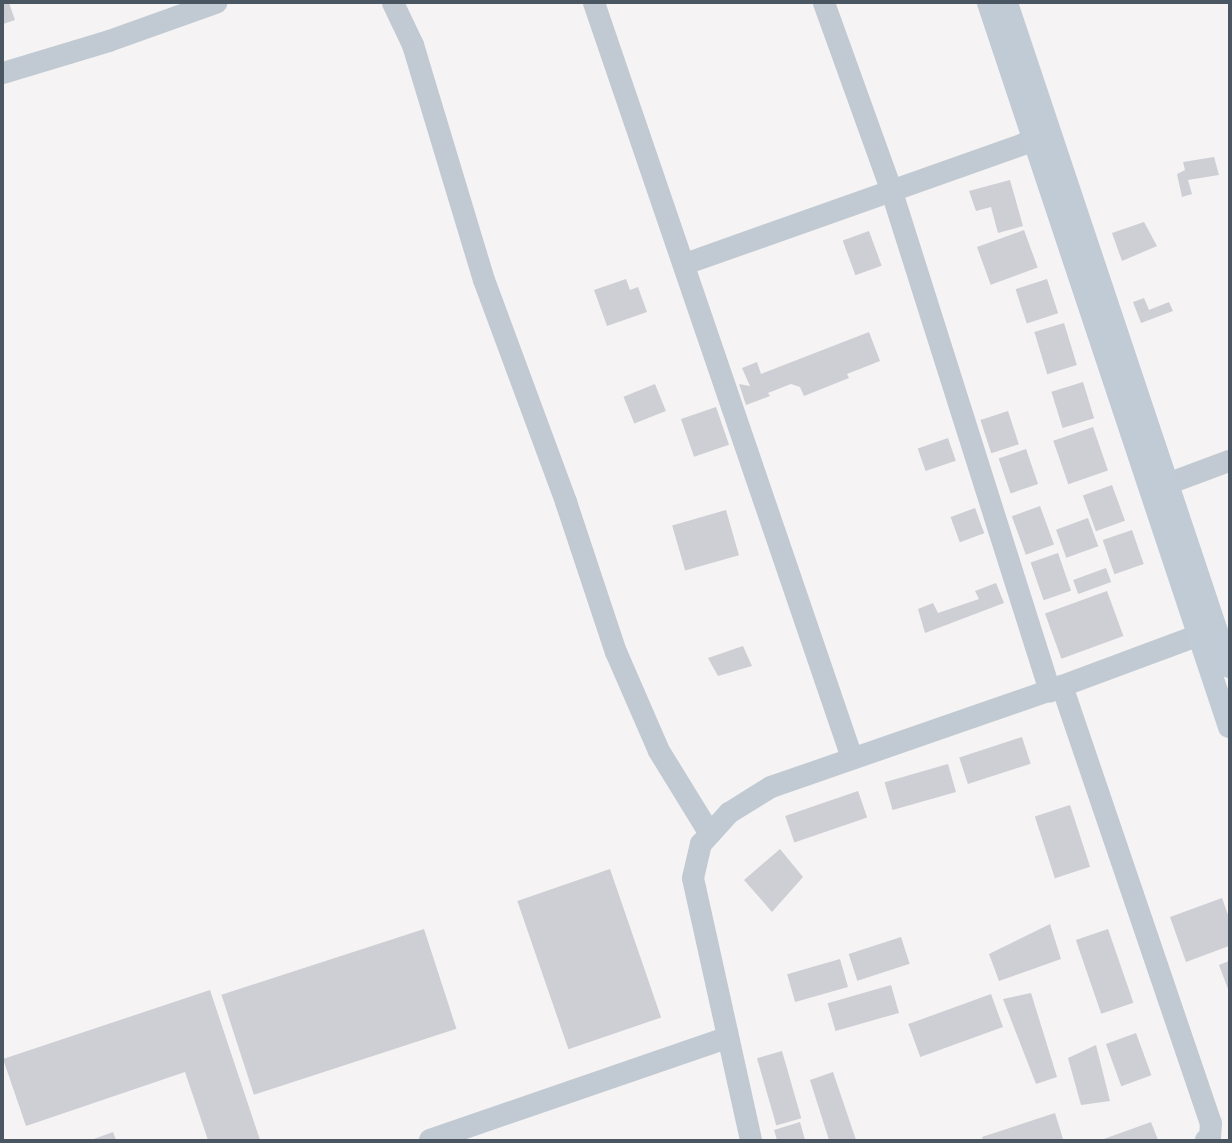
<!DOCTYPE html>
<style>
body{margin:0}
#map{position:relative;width:1232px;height:1143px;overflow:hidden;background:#f5f3f3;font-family:Manrope,sans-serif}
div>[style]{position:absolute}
.building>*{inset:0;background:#cdcfd5;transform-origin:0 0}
.street>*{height:22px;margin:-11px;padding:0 11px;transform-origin:11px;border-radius:11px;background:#c1cad2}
.secondary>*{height:22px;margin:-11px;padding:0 11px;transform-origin:11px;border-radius:11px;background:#c1cbd6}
span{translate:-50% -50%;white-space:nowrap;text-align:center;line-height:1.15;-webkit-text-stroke:4px #fff;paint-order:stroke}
.frame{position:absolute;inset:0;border:4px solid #4a5661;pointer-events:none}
</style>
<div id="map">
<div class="building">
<i style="clip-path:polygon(3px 3px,9px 3px,15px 20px,3px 24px)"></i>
<i style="clip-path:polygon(1214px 157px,1219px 175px,1188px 180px,1192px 194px,1182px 197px,1177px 174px,1185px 170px,1183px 162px)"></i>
<i style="clip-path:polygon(1010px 180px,1023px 226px,998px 233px,991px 207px,976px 211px,969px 191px)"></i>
<i style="clip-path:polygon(1144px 222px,1157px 246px,1122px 261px,1112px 233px)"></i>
<i style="left:1024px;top:230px;width:40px;height:50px;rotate:70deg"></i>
<i style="left:869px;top:231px;width:37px;height:28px;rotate:70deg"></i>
<i style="clip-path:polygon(626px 279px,630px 290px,638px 287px,647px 312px,607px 326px,594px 290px)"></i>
<i style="left:1047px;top:279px;width:36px;height:33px;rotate:72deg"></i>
<i style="clip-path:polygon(1144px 298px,1149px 310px,1169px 302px,1173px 311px,1141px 323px,1133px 302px)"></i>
<i style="left:1064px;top:323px;width:44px;height:31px;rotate:73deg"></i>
<i style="clip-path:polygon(869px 332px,880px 361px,847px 374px,849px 378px,804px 396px,800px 387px,791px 384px,768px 393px,770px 396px,746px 405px,739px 384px,750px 386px,742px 368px,757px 362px,761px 374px)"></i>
<i style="left:1083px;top:382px;width:38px;height:33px;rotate:73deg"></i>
<i style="left:655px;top:384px;width:29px;height:34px;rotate:68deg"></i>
<i style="left:716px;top:407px;width:40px;height:37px;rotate:71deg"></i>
<i style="left:1008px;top:411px;width:35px;height:29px;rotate:72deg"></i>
<i style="left:1093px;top:427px;width:46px;height:42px;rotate:71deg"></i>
<i style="left:948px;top:438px;width:24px;height:32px;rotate:71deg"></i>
<i style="left:1026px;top:449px;width:37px;height:29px;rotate:71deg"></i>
<i style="left:1112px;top:485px;width:38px;height:31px;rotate:70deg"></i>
<i style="left:1040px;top:506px;width:41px;height:30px;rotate:70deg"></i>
<i style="left:975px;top:508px;width:27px;height:26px;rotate:70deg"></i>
<i style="left:726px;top:510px;width:47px;height:56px;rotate:74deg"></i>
<i style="left:1088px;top:518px;width:30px;height:34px;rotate:70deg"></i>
<i style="left:1132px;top:530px;width:36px;height:31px;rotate:71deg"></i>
<i style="left:1058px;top:553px;width:40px;height:29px;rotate:71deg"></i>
<i style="left:1106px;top:568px;width:15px;height:35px;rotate:70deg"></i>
<i style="clip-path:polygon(996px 583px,1004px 603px,925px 633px,918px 609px,933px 603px,938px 613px,979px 599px,975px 591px)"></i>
<i style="left:1107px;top:591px;width:48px;height:66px;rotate:70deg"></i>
<i style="clip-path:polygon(743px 646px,752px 666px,718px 676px,708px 658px)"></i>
<i style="left:1022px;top:737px;width:28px;height:66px;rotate:72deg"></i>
<i style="left:948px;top:764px;width:29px;height:66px;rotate:74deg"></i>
<i style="left:858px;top:791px;width:28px;height:77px;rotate:71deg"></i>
<i style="left:1070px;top:805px;width:65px;height:37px;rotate:72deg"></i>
<i style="clip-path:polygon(780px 849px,803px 877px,772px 912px,744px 880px)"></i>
<i style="left:610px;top:869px;width:157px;height:98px;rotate:71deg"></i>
<i style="clip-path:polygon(1222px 898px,1229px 918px,1229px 946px,1186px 962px,1170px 917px)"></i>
<i style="clip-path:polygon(1050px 924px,1061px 959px,999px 981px,989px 954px)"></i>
<i style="left:424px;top:929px;width:105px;height:213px;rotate:72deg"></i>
<i style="left:1108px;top:929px;width:78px;height:34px;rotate:71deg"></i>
<i style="left:901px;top:937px;width:28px;height:55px;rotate:72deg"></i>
<i style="left:840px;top:959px;width:29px;height:55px;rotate:74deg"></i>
<i style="clip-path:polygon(1229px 961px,1229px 989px,1228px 989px,1219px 965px)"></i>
<i style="left:891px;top:985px;width:29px;height:66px;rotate:74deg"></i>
<i style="clip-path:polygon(210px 990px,260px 1140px,208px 1140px,185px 1072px,26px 1126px,3px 1059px)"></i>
<i style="clip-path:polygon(1031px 993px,1057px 1077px,1036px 1084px,1003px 999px)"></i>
<i style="left:991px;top:994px;width:35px;height:88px;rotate:70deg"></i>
<i style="left:1136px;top:1033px;width:45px;height:32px;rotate:70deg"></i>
<i style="clip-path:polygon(1096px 1045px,1110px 1101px,1081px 1105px,1068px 1058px)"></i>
<i style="left:782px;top:1051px;width:70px;height:26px;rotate:74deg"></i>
<i style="clip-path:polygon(833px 1072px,856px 1140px,829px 1140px,810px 1080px)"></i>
<i style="clip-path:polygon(1055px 1113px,1063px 1139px,983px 1140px,982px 1137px)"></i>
<i style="clip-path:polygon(800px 1122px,805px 1140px,777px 1140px,774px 1130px)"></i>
<i style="clip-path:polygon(1151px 1122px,1158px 1140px,1101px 1140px)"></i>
<i style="clip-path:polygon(113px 1132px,116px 1140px,91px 1140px)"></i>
</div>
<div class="street">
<i style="left:393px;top:3px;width:47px;rotate:64.5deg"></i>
<i style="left:413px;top:45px;width:245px;rotate:73.2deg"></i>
<i style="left:484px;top:280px;width:237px;rotate:69.7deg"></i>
<i style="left:566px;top:502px;width:158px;rotate:71.6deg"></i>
<i style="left:616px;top:652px;width:108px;rotate:66.5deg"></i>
<i style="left:659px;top:751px;width:97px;rotate:58.4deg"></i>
<i style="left:594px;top:3px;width:798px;rotate:71.13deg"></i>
<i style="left:824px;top:3px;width:198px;rotate:70.2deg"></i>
<i style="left:891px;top:189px;width:527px;rotate:72.43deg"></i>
<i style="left:3px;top:73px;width:111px;rotate:-16.8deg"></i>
<i style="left:109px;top:41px;width:114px;rotate:-19.6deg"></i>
<i style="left:685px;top:264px;width:371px;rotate:-19.5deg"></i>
<i style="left:1151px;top:490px;width:83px;rotate:-20.4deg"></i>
<i style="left:1062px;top:686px;width:462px;rotate:71.2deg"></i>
<i style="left:1211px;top:1123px;width:14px;rotate:94deg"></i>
<i style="left:1210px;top:1137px;width:5px;rotate:143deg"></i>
<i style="left:430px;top:1140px;width:314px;rotate:-19deg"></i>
<i style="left:751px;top:1140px;width:268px;rotate:-102.5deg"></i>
<i style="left:693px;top:878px;width:35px;rotate:-77deg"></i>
<i style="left:701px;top:844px;width:42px;rotate:-47.9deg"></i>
<i style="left:729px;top:813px;width:49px;rotate:-31.8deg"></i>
<i style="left:771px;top:787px;width:308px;rotate:-19.1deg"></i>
<i style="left:1062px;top:686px;width:146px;rotate:-20.4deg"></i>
</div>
<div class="secondary">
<i style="left:988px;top:3px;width:763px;rotate:71.59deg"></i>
<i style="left:1007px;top:3px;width:700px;rotate:71.51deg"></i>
</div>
<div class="frame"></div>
</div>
